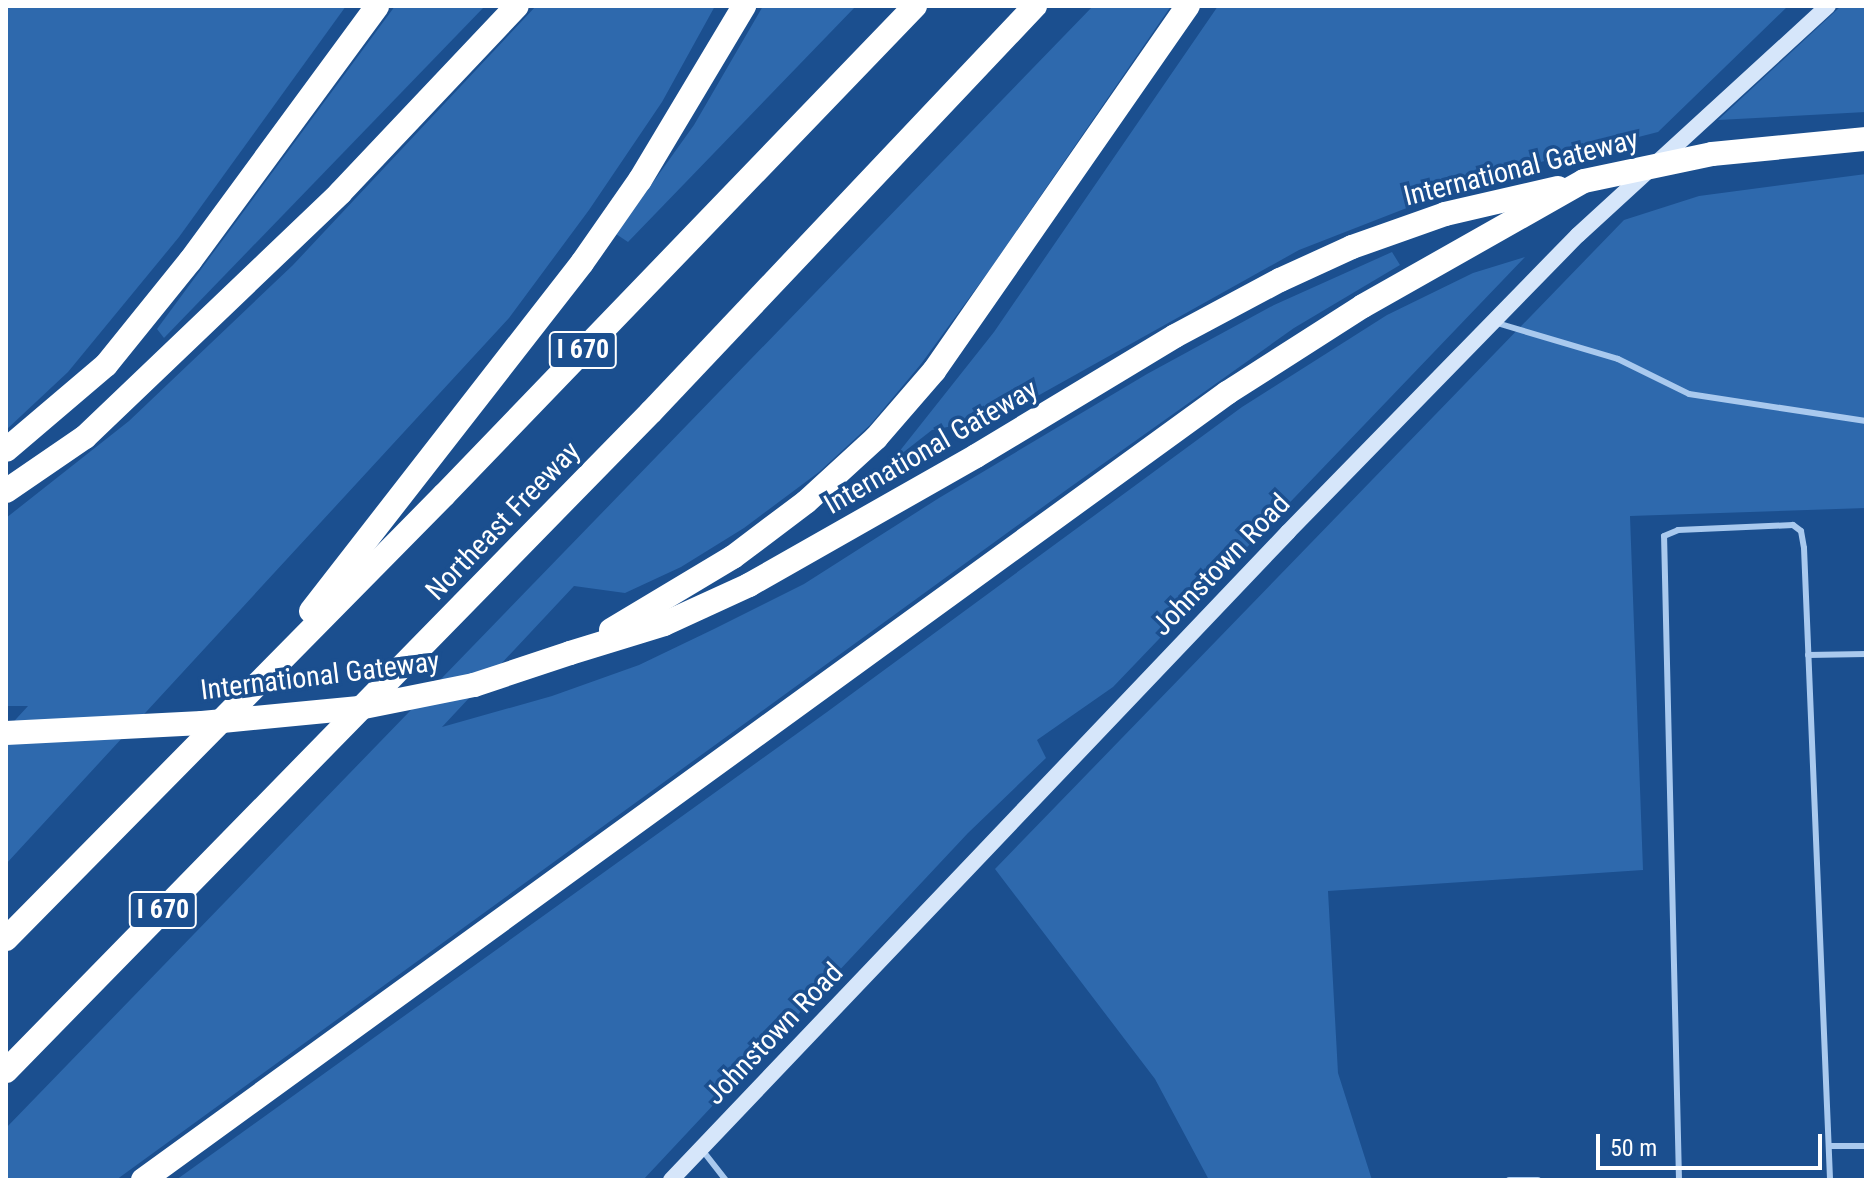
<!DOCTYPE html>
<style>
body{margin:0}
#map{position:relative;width:1872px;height:1186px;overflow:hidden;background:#1b4f8f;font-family:"Roboto Condensed",sans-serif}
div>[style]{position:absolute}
.green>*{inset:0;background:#2e69ad}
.service>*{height:6px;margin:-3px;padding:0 3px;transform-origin:3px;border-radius:3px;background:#a9c9ee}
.secondary>*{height:16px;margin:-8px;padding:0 8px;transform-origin:8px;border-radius:8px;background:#d6e6fa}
.motorway>*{height:24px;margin:-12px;padding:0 12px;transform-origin:12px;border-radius:12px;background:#fff}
.motorway-bridge>*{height:24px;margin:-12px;padding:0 12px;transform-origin:12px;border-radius:12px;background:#fff}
span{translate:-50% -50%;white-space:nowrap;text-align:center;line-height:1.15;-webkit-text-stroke:7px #1b4f8f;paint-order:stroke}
.shield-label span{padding:2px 6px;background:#1b4f8f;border:2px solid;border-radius:6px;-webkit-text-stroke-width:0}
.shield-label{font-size:26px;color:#fff;font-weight:700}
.street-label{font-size:28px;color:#fff}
.frame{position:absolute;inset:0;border:8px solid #fff;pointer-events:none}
.scale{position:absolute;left:1596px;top:1134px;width:226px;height:36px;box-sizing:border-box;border:4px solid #fff;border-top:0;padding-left:10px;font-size:24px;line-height:28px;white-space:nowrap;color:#fff;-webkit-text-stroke:6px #1b4f8f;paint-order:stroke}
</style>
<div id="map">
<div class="green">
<i style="clip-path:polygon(6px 6px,346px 6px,179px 237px,68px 372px,6px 430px)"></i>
<i style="clip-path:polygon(395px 6px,485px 6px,164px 338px,157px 329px)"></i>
<i style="clip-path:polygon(536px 6px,715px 6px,662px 102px,589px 210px,509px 318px,6px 864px,6px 730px,28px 706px,6px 706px,6px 518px,129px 421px,293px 265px)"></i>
<i style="clip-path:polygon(763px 6px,856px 6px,628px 242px,616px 234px,694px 125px)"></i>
<i style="clip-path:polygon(1093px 6px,1171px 6px,991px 268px,921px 364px,870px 425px,819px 472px,744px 528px,681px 567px,625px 593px,574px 586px,442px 727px,552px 696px,639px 665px,714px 629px,804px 584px,939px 498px,1147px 374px,1274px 305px,1392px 252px,1400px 265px,1294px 328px,1069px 488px,116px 1180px,6px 1180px,6px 1128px)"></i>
<i style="clip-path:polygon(1218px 6px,1788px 6px,1658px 132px,1494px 174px,1299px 250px,1000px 417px,932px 430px,891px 462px,994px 332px)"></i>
<i style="clip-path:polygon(1841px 6px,1866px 6px,1866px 112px,1718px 120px)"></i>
<i style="clip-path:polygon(1866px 174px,1866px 508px,1630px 516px,1643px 870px,1328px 891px,1338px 1073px,1372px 1180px,1209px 1180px,1155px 1079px,995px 869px,1624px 220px,1699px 196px)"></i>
<i style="clip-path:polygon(1525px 257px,1113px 687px,1037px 740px,1046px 758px,968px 833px,643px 1180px,176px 1180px,827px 712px,1242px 407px,1387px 315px,1473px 273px)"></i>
</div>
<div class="service">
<i style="left:1497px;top:323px;width:126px;rotate:16.6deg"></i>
<i style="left:1618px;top:359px;width:79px;rotate:26.2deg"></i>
<i style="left:1689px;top:394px;width:179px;rotate:8.7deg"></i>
<i style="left:1808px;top:655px;width:58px;rotate:-1deg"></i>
<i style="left:1830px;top:1146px;width:36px"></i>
<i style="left:703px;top:1151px;width:37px;rotate:52deg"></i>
<i style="left:1509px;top:1180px;width:29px"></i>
<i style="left:1679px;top:1180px;width:644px;rotate:-91.33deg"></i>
<i style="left:1664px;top:536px;width:15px;rotate:-23deg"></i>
<i style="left:1678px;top:530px;width:115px;rotate:-2.5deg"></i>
<i style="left:1793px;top:525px;width:10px;rotate:37deg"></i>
<i style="left:1801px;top:531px;width:17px;rotate:80deg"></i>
<i style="left:1804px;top:548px;width:633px;rotate:87.64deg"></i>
</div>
<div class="secondary">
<i style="left:671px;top:1180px;width:895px;rotate:-46.4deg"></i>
<i style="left:1288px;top:532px;width:415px;rotate:-45.7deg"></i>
<i style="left:1578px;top:235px;width:339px;rotate:-42.5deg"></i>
</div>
<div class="motorway">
<i style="left:1712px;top:154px;width:155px;rotate:-5.6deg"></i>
<i style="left:6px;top:450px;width:131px;rotate:-40.4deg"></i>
<i style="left:106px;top:365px;width:134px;rotate:-51.1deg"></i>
<i style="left:190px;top:261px;width:316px;rotate:-53.7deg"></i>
<i style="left:6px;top:491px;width:96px;rotate:-34.4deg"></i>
<i style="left:85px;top:437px;width:353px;rotate:-43.7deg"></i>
<i style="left:340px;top:193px;width:257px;rotate:-46.6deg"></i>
<i style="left:311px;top:611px;width:441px;rotate:-52.1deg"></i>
<i style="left:582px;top:263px;width:101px;rotate:-55.1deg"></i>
<i style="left:640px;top:180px;width:203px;rotate:-59.1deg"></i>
<i style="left:611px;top:630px;width:142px;rotate:-30.9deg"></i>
<i style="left:733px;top:557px;width:91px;rotate:-37deg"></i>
<i style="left:806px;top:502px;width:95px;rotate:-42.4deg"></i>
<i style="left:876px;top:438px;width:89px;rotate:-49.1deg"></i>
<i style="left:934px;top:371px;width:445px;rotate:-55.2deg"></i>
<i style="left:570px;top:653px;width:98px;rotate:-17.1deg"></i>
<i style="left:664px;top:624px;width:94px;rotate:-24.6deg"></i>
<i style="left:749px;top:585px;width:261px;rotate:-29.6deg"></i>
<i style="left:976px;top:456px;width:232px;rotate:-31.1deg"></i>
<i style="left:1175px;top:336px;width:119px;rotate:-28.1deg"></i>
<i style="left:1280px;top:280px;width:79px;rotate:-24.6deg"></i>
<i style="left:1352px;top:247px;width:99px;rotate:-19.5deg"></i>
<i style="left:1445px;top:214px;width:116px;rotate:-13deg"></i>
<i style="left:6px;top:939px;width:624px;rotate:-45.39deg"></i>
<i style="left:444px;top:495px;width:679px;rotate:-46.07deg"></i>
<i style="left:6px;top:1071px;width:922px;rotate:-45.62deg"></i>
<i style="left:651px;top:412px;width:559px;rotate:-46.6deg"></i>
<i style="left:143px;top:1180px;width:1340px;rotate:-35.98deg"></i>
<i style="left:1227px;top:393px;width:161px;rotate:-32.6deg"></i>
<i style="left:1363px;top:306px;width:254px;rotate:-29.5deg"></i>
</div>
<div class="motorway-bridge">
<i style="left:1584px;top:181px;width:131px;rotate:-11.9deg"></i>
<i style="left:6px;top:733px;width:196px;rotate:-2.9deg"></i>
<i style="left:202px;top:723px;width:158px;rotate:-5.5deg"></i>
<i style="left:359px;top:708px;width:117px;rotate:-11.3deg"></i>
<i style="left:474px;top:685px;width:101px;rotate:-18.4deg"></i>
</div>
<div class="shield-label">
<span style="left:583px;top:350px">I 670</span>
<span style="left:163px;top:910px">I 670</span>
</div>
<div class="street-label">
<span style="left:1521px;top:168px;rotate:-14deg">International Gateway</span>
<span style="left:931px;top:447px;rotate:-30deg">International Gateway</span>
<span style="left:503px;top:521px;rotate:-46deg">Northeast Freeway</span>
<span style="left:1221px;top:565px;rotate:-46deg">Johnstown Road</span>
<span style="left:320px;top:676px;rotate:-7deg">International Gateway</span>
<span style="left:774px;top:1034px;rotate:-46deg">Johnstown Road</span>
</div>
<div class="frame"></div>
<div class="scale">50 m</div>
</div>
